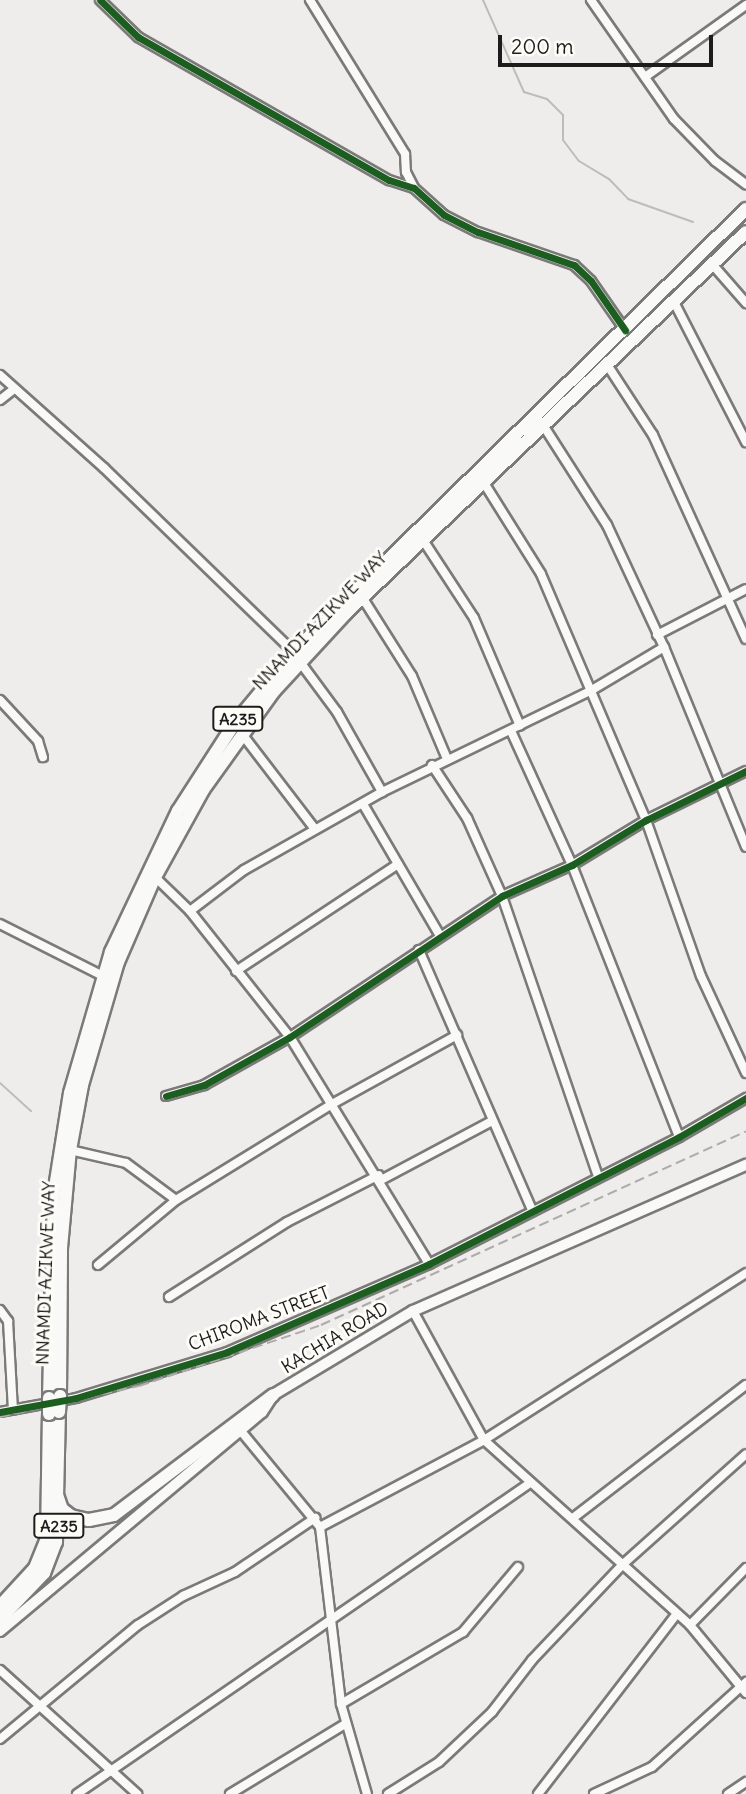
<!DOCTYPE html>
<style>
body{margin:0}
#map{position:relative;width:746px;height:1794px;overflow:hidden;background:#efedeb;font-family:Delius,sans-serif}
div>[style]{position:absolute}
.stream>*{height:2px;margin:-1px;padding:0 1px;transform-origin:1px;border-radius:1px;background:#bdbcb9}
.roads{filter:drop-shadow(2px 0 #7b7a79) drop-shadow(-2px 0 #7b7a79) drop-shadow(0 2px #7b7a79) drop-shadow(0 -2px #7b7a79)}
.minor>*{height:8px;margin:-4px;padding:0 4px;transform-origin:4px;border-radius:4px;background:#f9f9f7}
.major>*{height:10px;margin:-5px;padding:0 5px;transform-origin:5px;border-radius:5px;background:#f9f9f7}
.highway>*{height:12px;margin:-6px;padding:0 6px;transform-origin:6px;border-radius:6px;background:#f9f9f7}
.rail>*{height:2px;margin-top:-1px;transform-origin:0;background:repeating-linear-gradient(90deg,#aeacab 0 10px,transparent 0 15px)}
.bridges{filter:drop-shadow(2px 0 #7b7a79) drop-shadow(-2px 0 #7b7a79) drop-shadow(0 2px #7b7a79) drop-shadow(0 -2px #7b7a79)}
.highway-bridge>*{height:12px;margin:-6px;padding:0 6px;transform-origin:6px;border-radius:6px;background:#f9f9f7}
.cycleway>*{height:7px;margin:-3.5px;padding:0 3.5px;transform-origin:3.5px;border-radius:3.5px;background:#1b5e20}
span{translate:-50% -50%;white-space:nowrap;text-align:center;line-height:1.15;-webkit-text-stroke:6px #fdfcf7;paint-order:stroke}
.shield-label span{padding:2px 5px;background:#fdfcf7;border:2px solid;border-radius:5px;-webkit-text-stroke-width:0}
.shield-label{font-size:16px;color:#1c1c1c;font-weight:700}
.street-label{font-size:18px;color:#1c1c1c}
.scale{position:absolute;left:498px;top:35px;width:215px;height:32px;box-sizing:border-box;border:4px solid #1c1c1c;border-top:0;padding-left:9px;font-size:21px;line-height:24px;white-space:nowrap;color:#1c1c1c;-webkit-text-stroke:5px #fdfcf7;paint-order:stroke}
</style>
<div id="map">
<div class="stream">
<i style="left:483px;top:0;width:101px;rotate:66deg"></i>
<i style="left:524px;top:92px;width:24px;rotate:17deg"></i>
<i style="left:547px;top:99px;width:23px;rotate:45deg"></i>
<i style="left:563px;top:115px;width:25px;rotate:90deg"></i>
<i style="left:563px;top:140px;width:26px;rotate:53deg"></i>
<i style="left:579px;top:161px;width:35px;rotate:31deg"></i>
<i style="left:609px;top:179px;width:28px;rotate:46deg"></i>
<i style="left:628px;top:199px;width:69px;rotate:19.5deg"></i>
<i style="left:0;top:1083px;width:42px;rotate:42.1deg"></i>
</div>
<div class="roads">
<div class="minor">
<i style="left:100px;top:0;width:53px;rotate:44.2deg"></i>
<i style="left:138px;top:37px;width:289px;rotate:29.7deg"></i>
<i style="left:389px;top:180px;width:26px;rotate:18deg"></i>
<i style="left:414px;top:188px;width:40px;rotate:42deg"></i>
<i style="left:444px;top:215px;width:38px;rotate:27deg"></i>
<i style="left:478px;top:232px;width:102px;rotate:19deg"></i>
<i style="left:574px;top:265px;width:23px;rotate:43deg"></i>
<i style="left:591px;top:281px;width:60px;rotate:55.2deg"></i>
<i style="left:310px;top:0;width:181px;rotate:58.3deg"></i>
<i style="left:405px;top:154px;width:18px;rotate:87deg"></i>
<i style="left:406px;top:172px;width:18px;rotate:63deg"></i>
<i style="left:591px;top:0;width:145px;rotate:55.1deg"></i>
<i style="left:674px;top:119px;width:59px;rotate:45.7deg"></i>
<i style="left:715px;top:161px;width:39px;rotate:37deg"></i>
<i style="left:645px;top:77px;width:124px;rotate:-35.5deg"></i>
<i style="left:712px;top:264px;width:52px;rotate:48.9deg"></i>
<i style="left:673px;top:300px;width:160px;rotate:62.8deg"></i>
<i style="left:606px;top:363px;width:86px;rotate:56.9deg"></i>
<i style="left:653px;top:435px;width:224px;rotate:65.5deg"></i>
<i style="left:0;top:375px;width:140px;rotate:41.8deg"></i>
<i style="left:104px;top:468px;width:264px;rotate:44.1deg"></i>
<i style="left:0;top:400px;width:18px;rotate:-38deg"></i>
<i style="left:543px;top:425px;width:119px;rotate:57.4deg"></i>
<i style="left:607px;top:525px;width:135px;rotate:65deg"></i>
<i style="left:664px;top:647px;width:216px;rotate:67.7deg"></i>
<i style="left:484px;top:483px;width:107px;rotate:57.9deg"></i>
<i style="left:541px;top:574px;width:267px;rotate:66.9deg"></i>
<i style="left:646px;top:820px;width:165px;rotate:70.6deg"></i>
<i style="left:701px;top:976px;width:107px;rotate:65.1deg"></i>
<i style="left:423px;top:540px;width:93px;rotate:56.8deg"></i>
<i style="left:474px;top:618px;width:117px;rotate:66.9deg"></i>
<i style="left:362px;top:597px;width:93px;rotate:57.7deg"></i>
<i style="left:412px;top:676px;width:90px;rotate:67.1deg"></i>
<i style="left:657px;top:635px;width:100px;rotate:-27.3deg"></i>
<i style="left:300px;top:662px;width:62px;rotate:53.5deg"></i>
<i style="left:337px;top:712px;width:92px;rotate:60.6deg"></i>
<i style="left:0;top:700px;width:56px;rotate:47.2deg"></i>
<i style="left:38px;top:741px;width:17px;rotate:73deg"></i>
<i style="left:511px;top:731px;width:147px;rotate:65.5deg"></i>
<i style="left:572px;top:865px;width:292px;rotate:68.5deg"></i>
<i style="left:242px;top:734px;width:120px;rotate:52.5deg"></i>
<i style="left:432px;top:765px;width:64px;rotate:56.6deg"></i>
<i style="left:467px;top:818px;width:85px;rotate:65.8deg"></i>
<i style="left:502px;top:896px;width:297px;rotate:71.1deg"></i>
<i style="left:363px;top:804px;width:151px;rotate:59.7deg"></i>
<i style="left:155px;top:877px;width:49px;rotate:44.2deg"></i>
<i style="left:190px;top:911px;width:161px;rotate:51.6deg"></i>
<i style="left:290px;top:1037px;width:266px;rotate:58.5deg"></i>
<i style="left:190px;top:911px;width:68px;rotate:-37.2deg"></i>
<i style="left:244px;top:870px;width:159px;rotate:-29.5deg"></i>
<i style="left:382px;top:792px;width:233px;rotate:-25.9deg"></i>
<i style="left:592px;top:690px;width:84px;rotate:-30.8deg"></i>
<i style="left:0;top:924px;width:115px;rotate:26.8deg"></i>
<i style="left:419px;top:950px;width:283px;rotate:66.5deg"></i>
<i style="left:236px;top:971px;width:194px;rotate:-33.4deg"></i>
<i style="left:166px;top:1096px;width:40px;rotate:-16deg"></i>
<i style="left:204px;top:1085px;width:98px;rotate:-29.2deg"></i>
<i style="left:290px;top:1037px;width:255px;rotate:-33.6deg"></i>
<i style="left:502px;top:896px;width:77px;rotate:-23.9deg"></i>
<i style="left:572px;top:865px;width:87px;rotate:-31.3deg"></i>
<i style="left:646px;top:820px;width:111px;rotate:-26.1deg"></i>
<i style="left:70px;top:1150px;width:57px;rotate:13.1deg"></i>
<i style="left:126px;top:1163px;width:62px;rotate:36.5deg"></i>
<i style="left:381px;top:1180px;width:126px;rotate:-28deg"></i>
<i style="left:98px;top:1265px;width:102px;rotate:-39.8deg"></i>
<i style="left:176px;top:1200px;width:183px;rotate:-31.6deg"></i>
<i style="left:332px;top:1104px;width:143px;rotate:-28.9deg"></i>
<i style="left:169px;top:1297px;width:140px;rotate:-32.4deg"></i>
<i style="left:287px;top:1222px;width:103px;rotate:-27.1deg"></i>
<i style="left:0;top:1310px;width:14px;rotate:54deg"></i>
<i style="left:8px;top:1321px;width:89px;rotate:86.8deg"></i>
<i style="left:413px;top:1311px;width:147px;rotate:61.2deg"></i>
<i style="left:484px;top:1440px;width:277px;rotate:41.9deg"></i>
<i style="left:690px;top:1625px;width:88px;rotate:50.5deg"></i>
<i style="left:0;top:1412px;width:77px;rotate:-10.4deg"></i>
<i style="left:76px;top:1398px;width:158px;rotate:-16.9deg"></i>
<i style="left:227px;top:1352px;width:220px;rotate:-23.5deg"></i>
<i style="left:429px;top:1264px;width:280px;rotate:-26.9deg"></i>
<i style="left:679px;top:1137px;width:78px;rotate:-30.2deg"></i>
<i style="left:240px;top:1430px;width:126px;rotate:50.5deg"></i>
<i style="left:320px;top:1527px;width:178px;rotate:83.2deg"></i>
<i style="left:341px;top:1704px;width:94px;rotate:73.9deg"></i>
<i style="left:573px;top:1518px;width:218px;rotate:-37.6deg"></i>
<i style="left:320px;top:1527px;width:186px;rotate:-27.9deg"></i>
<i style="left:484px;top:1440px;width:311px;rotate:-32.5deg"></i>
<i style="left:690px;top:1625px;width:80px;rotate:-45.5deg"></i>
<i style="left:0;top:1670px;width:185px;rotate:42.1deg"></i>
<i style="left:341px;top:1704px;width:142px;rotate:-30.5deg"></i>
<i style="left:463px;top:1632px;width:85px;rotate:-49.8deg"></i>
<i style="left:0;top:1739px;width:179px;rotate:-39.6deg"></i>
<i style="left:138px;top:1625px;width:54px;rotate:-32.8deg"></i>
<i style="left:183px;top:1596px;width:57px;rotate:-24.8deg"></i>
<i style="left:235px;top:1572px;width:97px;rotate:-34deg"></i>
<i style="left:77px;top:1794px;width:549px;rotate:-34.47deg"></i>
<i style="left:230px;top:1794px;width:135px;rotate:-31.3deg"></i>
<i style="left:388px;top:1794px;width:60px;rotate:-32.1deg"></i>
<i style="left:439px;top:1762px;width:73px;rotate:-43.3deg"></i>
<i style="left:492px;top:1712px;width:66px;rotate:-52.4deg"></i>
<i style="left:532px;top:1660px;width:131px;rotate:-46.5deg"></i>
<i style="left:622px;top:1565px;width:166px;rotate:-41.8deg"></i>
<i style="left:538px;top:1794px;width:225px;rotate:-52.4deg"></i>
<i style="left:594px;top:1794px;width:64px;rotate:-25deg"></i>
<i style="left:652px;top:1767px;width:127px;rotate:-42.1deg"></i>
<i style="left:728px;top:1794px;width:22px;rotate:-34deg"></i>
</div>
<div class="major">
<i style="left:0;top:1631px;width:341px;rotate:-39.9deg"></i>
<i style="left:262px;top:1412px;width:20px;rotate:-57deg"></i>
<i style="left:273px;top:1395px;width:163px;rotate:-31deg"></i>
<i style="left:413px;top:1311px;width:364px;rotate:-23.7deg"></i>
</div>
<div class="highway">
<i style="left:60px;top:1396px;width:148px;rotate:-89.6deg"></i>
<i style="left:61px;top:1248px;width:98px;rotate:-84.8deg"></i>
<i style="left:70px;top:1150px;width:66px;rotate:-79.5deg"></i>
<i style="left:82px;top:1085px;width:128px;rotate:-73.7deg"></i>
<i style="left:118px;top:962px;width:93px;rotate:-66.5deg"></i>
<i style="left:155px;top:877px;width:99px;rotate:-61.1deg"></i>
<i style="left:203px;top:790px;width:122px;rotate:-54.4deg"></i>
<i style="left:274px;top:691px;width:106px;rotate:-47.3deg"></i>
<i style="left:346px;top:613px;width:552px;rotate:-43.61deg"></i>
<i style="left:49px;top:1398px;width:204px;rotate:-88.6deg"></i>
<i style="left:54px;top:1194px;width:102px;rotate:-81deg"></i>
<i style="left:70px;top:1093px;width:147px;rotate:-73.8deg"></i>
<i style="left:111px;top:952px;width:156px;rotate:-64.6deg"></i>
<i style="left:178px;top:811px;width:103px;rotate:-57.2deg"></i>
<i style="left:234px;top:724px;width:94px;rotate:-50.2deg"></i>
<i style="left:294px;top:652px;width:633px;rotate:-44.42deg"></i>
<i style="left:56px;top:1492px;width:18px;rotate:71deg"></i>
<i style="left:62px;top:1509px;width:11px;rotate:38deg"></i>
<i style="left:71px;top:1516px;width:18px;rotate:13deg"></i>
<i style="left:89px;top:1520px;width:25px;rotate:-11deg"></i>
<i style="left:114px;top:1515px;width:199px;rotate:-37deg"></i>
<i style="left:0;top:1606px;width:52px;rotate:-47.4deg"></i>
<i style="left:35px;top:1568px;width:31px;rotate:-68deg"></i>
<i style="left:47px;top:1539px;width:125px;rotate:-89.1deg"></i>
<i style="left:0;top:1619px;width:64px;rotate:-46.3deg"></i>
<i style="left:44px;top:1573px;width:33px;rotate:-69deg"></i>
<i style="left:56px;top:1542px;width:130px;rotate:-88.7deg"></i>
</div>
</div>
<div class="rail">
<i style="left:0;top:1417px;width:142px;rotate:-12.6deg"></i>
<i style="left:139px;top:1386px;width:192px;rotate:-18.5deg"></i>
<i style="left:321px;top:1325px;width:467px;rotate:-24.5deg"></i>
</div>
<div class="bridges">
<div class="highway-bridge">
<i style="left:49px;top:1398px;width:16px;rotate:90deg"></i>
<i style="left:59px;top:1412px;width:16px;rotate:-86deg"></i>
</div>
</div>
<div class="cycleway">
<i style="left:100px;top:0;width:53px;rotate:44.2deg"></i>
<i style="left:138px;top:37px;width:289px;rotate:29.7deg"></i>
<i style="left:389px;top:180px;width:26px;rotate:18deg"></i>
<i style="left:414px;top:188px;width:40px;rotate:42deg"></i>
<i style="left:444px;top:215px;width:38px;rotate:27deg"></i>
<i style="left:478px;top:232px;width:102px;rotate:19deg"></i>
<i style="left:574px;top:265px;width:23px;rotate:43deg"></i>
<i style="left:591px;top:281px;width:60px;rotate:55.2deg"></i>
<i style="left:166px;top:1096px;width:40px;rotate:-16deg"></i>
<i style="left:204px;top:1085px;width:98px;rotate:-29.2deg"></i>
<i style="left:290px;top:1037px;width:255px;rotate:-33.6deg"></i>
<i style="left:502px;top:896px;width:77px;rotate:-23.9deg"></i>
<i style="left:572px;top:865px;width:87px;rotate:-31.3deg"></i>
<i style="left:646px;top:820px;width:111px;rotate:-26.1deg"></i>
<i style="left:0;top:1412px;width:77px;rotate:-10.4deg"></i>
<i style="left:76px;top:1398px;width:158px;rotate:-16.9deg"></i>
<i style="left:227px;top:1352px;width:220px;rotate:-23.5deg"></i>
<i style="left:429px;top:1264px;width:280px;rotate:-26.9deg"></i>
<i style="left:679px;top:1137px;width:78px;rotate:-30.2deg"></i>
</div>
<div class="shield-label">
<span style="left:238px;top:719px">A235</span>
<span style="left:59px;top:1526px">A235</span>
</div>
<div class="street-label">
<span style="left:320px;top:621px;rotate:-46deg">NNAMDI AZIKWE WAY</span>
<span style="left:46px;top:1273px;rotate:-88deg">NNAMDI AZIKWE WAY</span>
<span style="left:259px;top:1319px;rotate:-21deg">CHIROMA STREET</span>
<span style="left:335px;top:1338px;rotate:-31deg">KACHIA ROAD</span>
</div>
<div class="scale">200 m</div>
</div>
